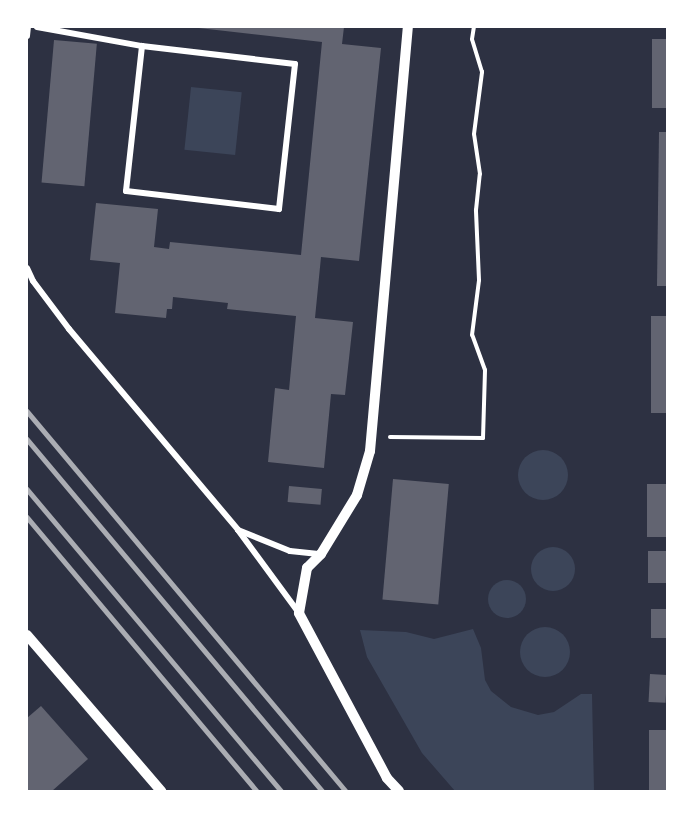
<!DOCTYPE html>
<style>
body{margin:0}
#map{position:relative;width:694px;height:818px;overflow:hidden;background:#2d3142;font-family:"DejaVu Sans",sans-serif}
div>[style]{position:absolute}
.green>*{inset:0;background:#3c4559;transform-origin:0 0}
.round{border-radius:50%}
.building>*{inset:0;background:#626471;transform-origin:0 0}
.path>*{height:4px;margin:-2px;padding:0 2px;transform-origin:2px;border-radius:2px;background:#fff}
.minor>*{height:6px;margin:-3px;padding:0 3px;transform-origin:3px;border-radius:3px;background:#fff}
.tertiary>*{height:10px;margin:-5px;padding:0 5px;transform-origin:5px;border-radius:5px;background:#fff}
.rail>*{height:4.5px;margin:-2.25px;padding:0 2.25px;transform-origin:2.25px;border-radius:2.25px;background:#abadb3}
span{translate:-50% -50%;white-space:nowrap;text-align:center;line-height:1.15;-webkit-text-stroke:4.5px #fff;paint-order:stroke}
.frame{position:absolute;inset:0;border:28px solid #fff;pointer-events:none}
</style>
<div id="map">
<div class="green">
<i style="left:191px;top:87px;width:51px;height:63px;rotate:6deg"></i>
<i class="round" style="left:518px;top:450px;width:50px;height:50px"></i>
<i class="round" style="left:531px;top:547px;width:44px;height:44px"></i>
<i class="round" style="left:488px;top:580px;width:38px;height:38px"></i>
<i class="round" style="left:520px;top:627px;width:50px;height:50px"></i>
<i style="clip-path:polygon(473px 629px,481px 648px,485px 680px,491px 691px,511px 707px,538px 715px,554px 712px,581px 694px,592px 694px,594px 791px,455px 791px,422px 753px,367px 657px,360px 630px,406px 632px,434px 639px)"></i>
</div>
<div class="building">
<i style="clip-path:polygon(190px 27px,344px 27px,342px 44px,381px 48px,359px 261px,321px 257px,315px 318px,353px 322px,345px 395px,331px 394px,324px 468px,268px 462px,275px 388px,289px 390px,296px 316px,227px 309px,228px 303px,173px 297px,172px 309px,167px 309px,166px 318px,115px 313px,120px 263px,90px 260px,96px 203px,158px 209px,154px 247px,169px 249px,170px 242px,301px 255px,322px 42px)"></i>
<i style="left:652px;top:39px;width:15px;height:69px"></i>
<i style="left:54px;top:40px;width:43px;height:143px;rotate:5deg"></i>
<i style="clip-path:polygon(659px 132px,667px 132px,667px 286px,657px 286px)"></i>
<i style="left:651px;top:316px;width:16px;height:97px"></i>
<i style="left:393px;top:479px;width:56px;height:121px;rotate:5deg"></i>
<i style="left:647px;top:484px;width:20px;height:53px"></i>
<i style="left:289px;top:486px;width:33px;height:16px;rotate:5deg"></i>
<i style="left:648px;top:551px;width:19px;height:32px"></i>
<i style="left:651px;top:609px;width:16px;height:29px"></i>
<i style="left:650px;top:674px;width:17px;height:28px;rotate:3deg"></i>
<i style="clip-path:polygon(41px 706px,88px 759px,52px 791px,27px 791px,27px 718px)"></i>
<i style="left:649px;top:730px;width:18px;height:61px"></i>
</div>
<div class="path">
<i style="left:390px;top:437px;width:93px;rotate:0.6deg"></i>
<i style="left:483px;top:438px;width:68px;rotate:-88.3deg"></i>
<i style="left:485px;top:370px;width:37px;rotate:-110deg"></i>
<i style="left:472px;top:335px;width:55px;rotate:-82.7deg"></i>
<i style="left:479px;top:280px;width:70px;rotate:-92.5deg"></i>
<i style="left:476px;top:210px;width:36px;rotate:-84deg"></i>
<i style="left:480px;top:174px;width:40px;rotate:-98.5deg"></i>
<i style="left:474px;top:134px;width:63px;rotate:-82.6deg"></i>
<i style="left:482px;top:72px;width:34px;rotate:-107deg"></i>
<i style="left:472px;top:39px;width:12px;rotate:-81deg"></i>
</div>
<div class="minor">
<i style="left:37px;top:27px;width:107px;rotate:10.3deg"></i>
<i style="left:142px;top:46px;width:154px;rotate:6.7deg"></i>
<i style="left:295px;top:64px;width:146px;rotate:96.3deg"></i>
<i style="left:279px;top:209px;width:154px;rotate:-173.3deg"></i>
<i style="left:126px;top:191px;width:146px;rotate:-83.7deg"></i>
<i style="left:27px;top:36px;width:9px;rotate:-84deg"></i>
<i style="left:27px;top:268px;width:14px;rotate:65deg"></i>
<i style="left:33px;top:281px;width:60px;rotate:53.1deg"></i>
<i style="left:69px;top:329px;width:263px;rotate:49.9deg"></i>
<i style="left:238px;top:530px;width:103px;rotate:53.7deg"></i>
<i style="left:238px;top:530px;width:56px;rotate:22deg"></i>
<i style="left:290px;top:551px;width:31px;rotate:6deg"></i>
</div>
<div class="tertiary">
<i style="left:27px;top:635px;width:206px;rotate:49.3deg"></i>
<i style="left:399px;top:791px;width:18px;rotate:-133deg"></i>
<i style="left:387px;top:778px;width:187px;rotate:-118.1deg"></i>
<i style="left:299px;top:613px;width:46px;rotate:-79.9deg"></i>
<i style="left:307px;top:568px;width:20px;rotate:-45deg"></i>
<i style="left:321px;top:554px;width:69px;rotate:-58.6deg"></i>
<i style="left:357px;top:495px;width:46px;rotate:-73.5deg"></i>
<i style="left:370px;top:451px;width:426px;rotate:-84.9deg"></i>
</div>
<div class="rail">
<i style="left:27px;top:411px;width:496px;rotate:50deg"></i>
<i style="left:27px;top:439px;width:459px;rotate:50deg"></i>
<i style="left:27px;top:489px;width:395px;rotate:49.9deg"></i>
<i style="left:27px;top:517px;width:358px;rotate:50deg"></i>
</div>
<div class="frame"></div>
</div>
